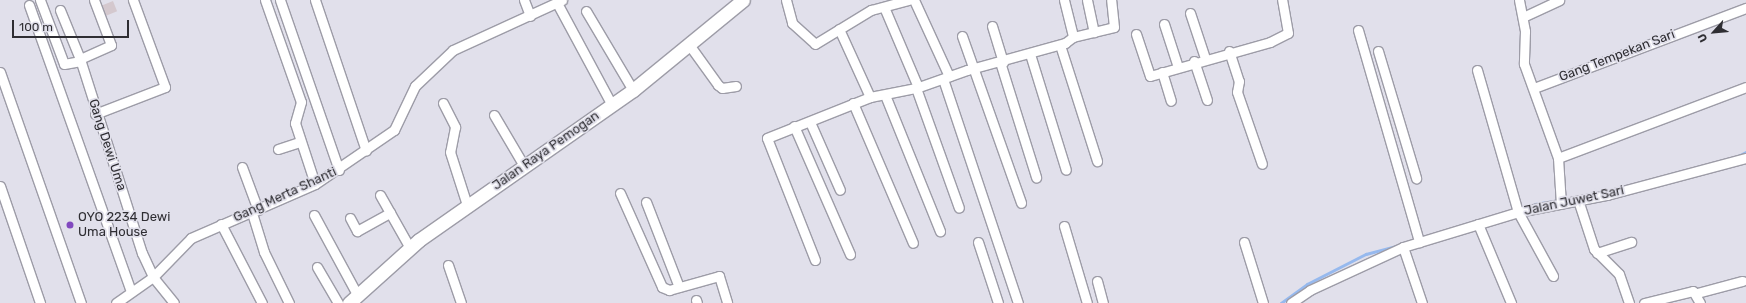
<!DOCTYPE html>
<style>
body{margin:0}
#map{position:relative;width:1746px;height:303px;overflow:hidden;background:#e1e0eb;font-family:Rubik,sans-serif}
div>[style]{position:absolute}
.stream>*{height:2.5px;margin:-1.25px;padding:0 1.25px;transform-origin:1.25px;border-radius:1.25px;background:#96b9ee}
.building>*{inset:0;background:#d4c8ce;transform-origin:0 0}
.roads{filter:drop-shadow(1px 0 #9d9ca7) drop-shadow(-1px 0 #9d9ca7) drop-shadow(0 1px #9d9ca7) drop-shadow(0 -1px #9d9ca7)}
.street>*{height:9px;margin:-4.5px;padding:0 4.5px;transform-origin:4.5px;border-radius:4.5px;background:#fff}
.secondary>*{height:13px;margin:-6.5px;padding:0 6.5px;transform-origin:6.5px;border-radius:6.5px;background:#fff}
.dots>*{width:11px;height:11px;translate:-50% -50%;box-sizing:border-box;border:2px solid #e1e0eb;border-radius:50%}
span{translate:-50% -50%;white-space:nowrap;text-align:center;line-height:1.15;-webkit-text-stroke:3.5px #e1e0eb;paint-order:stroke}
.street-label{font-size:13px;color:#2f2e33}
.poi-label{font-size:13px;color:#2f2e33}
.left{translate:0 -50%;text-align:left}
.north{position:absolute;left:1694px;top:12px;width:40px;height:40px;-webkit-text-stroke:3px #e1e0eb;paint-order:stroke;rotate:243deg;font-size:11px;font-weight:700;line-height:16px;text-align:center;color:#2f2e33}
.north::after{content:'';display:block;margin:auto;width:14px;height:18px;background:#2f2e33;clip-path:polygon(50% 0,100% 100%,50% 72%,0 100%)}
.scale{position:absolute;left:12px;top:20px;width:117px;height:18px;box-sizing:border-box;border:2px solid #2f2e33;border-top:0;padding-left:5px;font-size:12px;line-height:14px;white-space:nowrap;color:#2f2e33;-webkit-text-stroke:3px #e1e0eb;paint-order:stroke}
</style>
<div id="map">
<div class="stream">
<i style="left:1738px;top:156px;width:9px;rotate:-27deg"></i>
<i style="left:1535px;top:204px;width:36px;rotate:-9deg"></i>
<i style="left:1281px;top:303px;width:32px;rotate:-36deg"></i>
<i style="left:1307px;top:284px;width:66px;rotate:-27deg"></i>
<i style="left:1366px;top:254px;width:31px;rotate:-15deg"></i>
</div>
<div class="building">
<i style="left:113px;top:1px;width:11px;height:12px;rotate:68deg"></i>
</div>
<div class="roads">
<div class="street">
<i style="left:40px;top:0;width:68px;rotate:69.4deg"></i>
<i style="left:64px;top:64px;width:17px;rotate:-10deg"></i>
<i style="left:265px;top:0;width:108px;rotate:70.6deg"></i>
<i style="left:301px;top:102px;width:22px;rotate:106deg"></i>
<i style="left:295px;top:123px;width:64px;rotate:71.8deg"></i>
<i style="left:280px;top:0;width:180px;rotate:70.9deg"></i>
<i style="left:315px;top:0;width:159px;rotate:71.3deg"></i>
<i style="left:524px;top:0;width:17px;rotate:69deg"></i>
<i style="left:786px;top:0;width:24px;rotate:75deg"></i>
<i style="left:792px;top:23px;width:31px;rotate:42deg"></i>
<i style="left:815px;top:44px;width:66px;rotate:-31.3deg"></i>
<i style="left:871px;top:10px;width:39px;rotate:-15deg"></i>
<i style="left:914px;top:0;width:84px;rotate:65.3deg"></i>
<i style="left:1064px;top:0;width:38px;rotate:76deg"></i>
<i style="left:1087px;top:0;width:33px;rotate:78deg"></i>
<i style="left:1519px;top:0;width:32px;rotate:79deg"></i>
<i style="left:1525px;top:31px;width:33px;rotate:92deg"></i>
<i style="left:1524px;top:64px;width:100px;rotate:70.1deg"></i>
<i style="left:1558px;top:158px;width:46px;rotate:86.3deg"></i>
<i style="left:557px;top:3px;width:116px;rotate:61.7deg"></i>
<i style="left:29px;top:5px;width:304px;rotate:70.4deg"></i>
<i style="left:884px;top:7px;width:87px;rotate:67deg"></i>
<i style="left:60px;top:10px;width:53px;rotate:67.8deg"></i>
<i style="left:80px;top:59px;width:204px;rotate:72.3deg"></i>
<i style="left:142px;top:253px;width:26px;rotate:65deg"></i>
<i style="left:153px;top:277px;width:33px;rotate:51deg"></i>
<i style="left:586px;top:11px;width:92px;rotate:59.3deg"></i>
<i style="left:1190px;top:13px;width:47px;rotate:71.6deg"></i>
<i style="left:1523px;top:17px;width:40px;rotate:-25deg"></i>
<i style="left:1164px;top:24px;width:45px;rotate:72deg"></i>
<i style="left:992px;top:26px;width:38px;rotate:73deg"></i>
<i style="left:839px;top:29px;width:75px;rotate:65.5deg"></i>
<i style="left:1358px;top:30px;width:221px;rotate:73.9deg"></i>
<i style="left:1136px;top:34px;width:44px;rotate:71.6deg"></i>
<i style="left:1150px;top:76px;width:125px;rotate:-15.8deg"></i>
<i style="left:1270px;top:42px;width:20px;rotate:-27deg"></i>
<i style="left:1288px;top:33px;width:34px;rotate:-100deg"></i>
<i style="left:962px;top:36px;width:177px;rotate:70.5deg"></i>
<i style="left:1060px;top:45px;width:122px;rotate:72.3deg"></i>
<i style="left:690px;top:46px;width:48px;rotate:54.3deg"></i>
<i style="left:718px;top:85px;width:5px;rotate:37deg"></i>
<i style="left:722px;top:88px;width:14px;rotate:-8deg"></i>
<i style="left:1229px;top:51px;width:32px;rotate:72deg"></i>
<i style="left:1239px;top:81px;width:11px;rotate:100deg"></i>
<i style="left:1237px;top:92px;width:76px;rotate:70.9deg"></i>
<i style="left:1378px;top:51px;width:133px;rotate:73.3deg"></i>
<i style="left:1030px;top:54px;width:121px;rotate:72.8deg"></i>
<i style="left:80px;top:59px;width:34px;rotate:-24deg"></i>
<i style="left:111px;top:45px;width:48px;rotate:-110.7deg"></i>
<i style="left:1194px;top:61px;width:41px;rotate:71.6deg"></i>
<i style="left:1000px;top:62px;width:121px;rotate:72.6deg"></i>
<i style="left:1477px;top:70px;width:148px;rotate:73.9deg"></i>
<i style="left:1518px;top:212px;width:73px;rotate:61.3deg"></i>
<i style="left:0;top:72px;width:245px;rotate:70.7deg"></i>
<i style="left:1162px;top:72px;width:30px;rotate:73deg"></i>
<i style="left:943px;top:79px;width:236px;rotate:71.5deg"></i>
<i style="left:916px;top:88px;width:127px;rotate:70.3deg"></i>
<i style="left:1534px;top:88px;width:227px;rotate:-20.7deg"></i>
<i style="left:885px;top:95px;width:147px;rotate:68deg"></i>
<i style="left:443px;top:103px;width:27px;rotate:63deg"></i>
<i style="left:455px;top:127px;width:25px;rotate:101deg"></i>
<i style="left:450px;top:152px;width:56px;rotate:72.2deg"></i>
<i style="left:853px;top:103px;width:152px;rotate:66.8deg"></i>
<i style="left:95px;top:114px;width:75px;rotate:-21.1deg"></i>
<i style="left:165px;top:87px;width:93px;rotate:-110.2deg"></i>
<i style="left:494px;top:115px;width:59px;rotate:59.5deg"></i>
<i style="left:810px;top:122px;width:74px;rotate:66.2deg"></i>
<i style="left:794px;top:126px;width:140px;rotate:66.4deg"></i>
<i style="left:278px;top:149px;width:23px;rotate:-18deg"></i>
<i style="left:1558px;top:158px;width:201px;rotate:-20.7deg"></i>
<i style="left:242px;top:167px;width:46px;rotate:69.6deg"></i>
<i style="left:0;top:186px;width:124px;rotate:71.1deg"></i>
<i style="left:620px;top:193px;width:103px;rotate:65.9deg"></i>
<i style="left:662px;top:287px;width:8px;rotate:23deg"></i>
<i style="left:669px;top:290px;width:52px;rotate:-15.6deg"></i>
<i style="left:719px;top:276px;width:28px;rotate:73deg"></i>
<i style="left:380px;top:195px;width:61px;rotate:60.5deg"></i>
<i style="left:1578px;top:200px;width:52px;rotate:71.9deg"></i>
<i style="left:1594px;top:249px;width:35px;rotate:45deg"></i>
<i style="left:1619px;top:274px;width:31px;rotate:71deg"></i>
<i style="left:646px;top:202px;width:91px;rotate:68.8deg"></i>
<i style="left:252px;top:213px;width:41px;rotate:72.9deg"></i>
<i style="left:264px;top:252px;width:57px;rotate:63.9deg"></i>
<i style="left:314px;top:215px;width:92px;rotate:61.5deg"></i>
<i style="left:350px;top:218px;width:15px;rotate:62deg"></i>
<i style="left:357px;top:231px;width:38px;rotate:-29deg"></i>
<i style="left:221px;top:224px;width:89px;rotate:62.6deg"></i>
<i style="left:1478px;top:224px;width:86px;rotate:67.3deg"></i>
<i style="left:1064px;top:226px;width:80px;rotate:73.4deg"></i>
<i style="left:978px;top:242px;width:64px;rotate:71.8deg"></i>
<i style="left:1244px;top:242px;width:64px;rotate:72.7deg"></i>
<i style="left:1403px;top:247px;width:59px;rotate:71.3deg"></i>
<i style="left:1597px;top:253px;width:36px;rotate:-18deg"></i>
<i style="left:815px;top:260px;width:131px;rotate:-111.5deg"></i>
<i style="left:767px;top:138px;width:111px;rotate:-21.7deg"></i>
<i style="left:870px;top:97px;width:47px;rotate:-11.1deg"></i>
<i style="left:916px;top:88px;width:54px;rotate:-19.4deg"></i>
<i style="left:967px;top:70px;width:102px;rotate:-15.4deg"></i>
<i style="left:1065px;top:43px;width:10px;rotate:-37deg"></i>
<i style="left:1073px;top:37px;width:42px;rotate:-13.7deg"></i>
<i style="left:1114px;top:27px;width:27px;rotate:-96deg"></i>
<i style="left:448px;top:265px;width:40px;rotate:71.1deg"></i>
<i style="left:317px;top:267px;width:42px;rotate:59.7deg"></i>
<i style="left:1097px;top:281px;width:23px;rotate:75deg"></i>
<i style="left:1697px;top:293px;width:47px;rotate:-14.9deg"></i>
<i style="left:696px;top:300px;width:3px;rotate:72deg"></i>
<i style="left:116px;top:303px;width:45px;rotate:-35.1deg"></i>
<i style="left:153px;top:277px;width:54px;rotate:-45.7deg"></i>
<i style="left:191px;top:238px;width:135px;rotate:-23.5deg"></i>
<i style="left:315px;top:184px;width:96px;rotate:-34.4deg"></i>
<i style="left:394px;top:130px;width:49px;rotate:-64.5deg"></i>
<i style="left:415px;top:86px;width:52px;rotate:-43.5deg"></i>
<i style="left:453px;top:50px;width:120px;rotate:-24.6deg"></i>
<i style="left:1291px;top:303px;width:23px;rotate:-34deg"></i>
<i style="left:1310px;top:290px;width:102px;rotate:-24.8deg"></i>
<i style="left:1403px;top:247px;width:120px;rotate:-16.9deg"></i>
<i style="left:1518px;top:212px;width:91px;rotate:-10.8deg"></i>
<i style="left:1607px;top:195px;width:144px;rotate:-14.9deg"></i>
<i style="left:1644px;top:303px;width:50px;rotate:-13.8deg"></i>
<i style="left:1693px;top:291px;width:14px;rotate:60deg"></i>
</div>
<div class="secondary">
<i style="left:349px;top:303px;width:94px;rotate:-42deg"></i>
<i style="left:419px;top:240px;width:261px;rotate:-35deg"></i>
<i style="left:633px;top:90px;width:142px;rotate:-39.3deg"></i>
</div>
</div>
<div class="dots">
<i style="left:70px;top:225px;background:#8149bf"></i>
</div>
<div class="street-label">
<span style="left:1617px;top:56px;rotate:-21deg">Gang Tempekan Sari</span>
<span style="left:107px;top:145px;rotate:72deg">Gang Dewi Uma</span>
<span style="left:546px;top:151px;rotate:-35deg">Jalan Raya Pemogan</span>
<span style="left:285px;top:195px;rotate:-25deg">Gang Merta Shanti</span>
<span style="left:1574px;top:201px;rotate:-12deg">Jalan Juwet Sari</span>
</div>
<div class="poi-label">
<span class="left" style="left:78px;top:225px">OYO 2234 Dewi<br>Uma House</span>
</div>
<div class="north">U</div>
<div class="scale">100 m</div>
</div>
